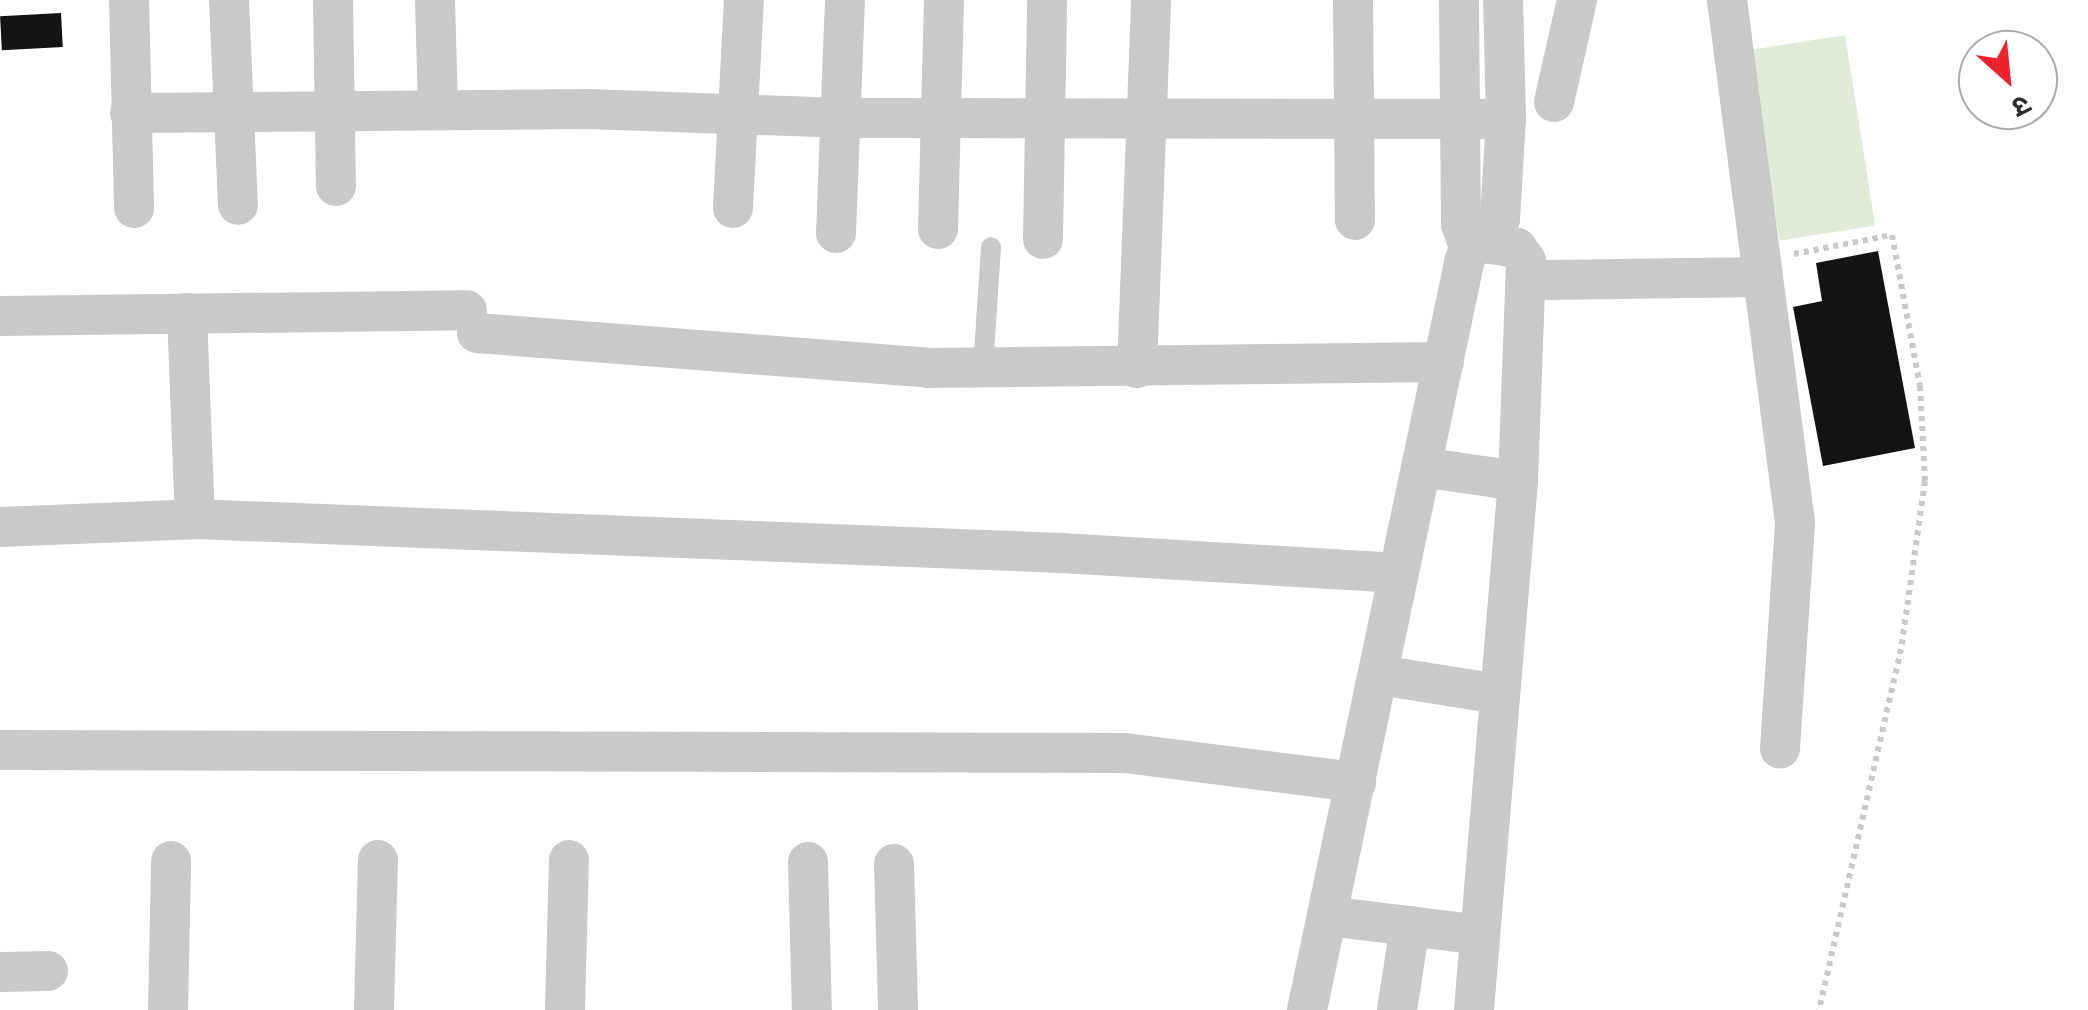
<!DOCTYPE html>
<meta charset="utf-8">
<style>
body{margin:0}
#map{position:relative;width:2088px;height:1010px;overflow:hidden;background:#fff;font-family:"Sofia Sans Condensed","Noto Sans Devanagari",sans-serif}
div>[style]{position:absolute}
.green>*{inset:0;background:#e1ebd8;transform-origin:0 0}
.building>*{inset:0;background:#131313;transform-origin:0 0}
.path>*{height:6px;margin-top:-3px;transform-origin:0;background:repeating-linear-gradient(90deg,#c9c9c9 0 5px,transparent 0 10px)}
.lane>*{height:20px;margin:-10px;padding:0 10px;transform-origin:10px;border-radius:10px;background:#c9c9c9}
.street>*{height:40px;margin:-20px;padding:0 20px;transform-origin:20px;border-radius:20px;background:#c9c9c9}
span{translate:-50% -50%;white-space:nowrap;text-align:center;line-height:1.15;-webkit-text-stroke:10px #fff;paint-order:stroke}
.north{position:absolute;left:1958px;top:30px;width:100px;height:100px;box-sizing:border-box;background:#fff;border:2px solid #ababab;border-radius:50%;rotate:153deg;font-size:28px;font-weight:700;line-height:40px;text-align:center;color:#2c2c2c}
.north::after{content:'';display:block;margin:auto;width:35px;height:45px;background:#ee222a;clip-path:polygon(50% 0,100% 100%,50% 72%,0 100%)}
</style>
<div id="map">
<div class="green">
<i style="left:1845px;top:35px;width:193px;height:97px;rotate:81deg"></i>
</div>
<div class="building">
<i style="left:61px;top:13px;width:34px;height:61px;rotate:87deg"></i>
<i style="clip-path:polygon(1878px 251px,1915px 448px,1823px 466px,1793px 307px,1822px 301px,1816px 263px)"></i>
</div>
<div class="path">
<i style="left:1794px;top:254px;width:100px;rotate:-11deg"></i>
<i style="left:1892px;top:235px;width:154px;rotate:79.5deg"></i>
<i style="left:1920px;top:386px;width:95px;rotate:87deg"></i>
<i style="left:1925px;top:481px;width:170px;rotate:98.1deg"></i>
<i style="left:1901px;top:649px;width:370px;rotate:102.8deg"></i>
</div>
<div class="lane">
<i style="left:983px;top:368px;width:121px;rotate:-86.2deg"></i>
</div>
<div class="street">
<i style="left:129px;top:0;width:208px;rotate:88.6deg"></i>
<i style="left:229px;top:0;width:205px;rotate:87.5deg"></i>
<i style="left:333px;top:0;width:186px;rotate:89.1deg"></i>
<i style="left:435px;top:0;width:108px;rotate:88.4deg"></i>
<i style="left:1353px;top:0;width:220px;rotate:89.5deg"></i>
<i style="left:1459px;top:0;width:224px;rotate:89.5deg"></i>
<i style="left:1461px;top:224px;width:24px;rotate:71deg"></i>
<i style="left:1727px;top:0;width:527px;rotate:82.59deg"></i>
<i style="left:1795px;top:523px;width:226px;rotate:93.8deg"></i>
<i style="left:1554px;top:102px;width:105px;rotate:-77.3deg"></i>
<i style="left:130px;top:113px;width:457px;rotate:-0.5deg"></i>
<i style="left:587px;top:109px;width:254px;rotate:2deg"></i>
<i style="left:841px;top:118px;width:665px;rotate:0.09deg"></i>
<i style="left:733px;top:208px;width:208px;rotate:-87deg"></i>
<i style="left:938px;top:229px;width:229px;rotate:-88.5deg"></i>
<i style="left:836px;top:233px;width:233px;rotate:-87.8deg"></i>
<i style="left:1043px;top:239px;width:239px;rotate:-89deg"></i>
<i style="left:1547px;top:280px;width:214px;rotate:-0.8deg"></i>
<i style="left:187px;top:313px;width:206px;rotate:87.8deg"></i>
<i style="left:0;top:316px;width:467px;rotate:-0.7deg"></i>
<i style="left:477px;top:333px;width:452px;rotate:4.4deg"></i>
<i style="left:928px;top:368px;width:516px;rotate:-0.67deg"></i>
<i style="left:1137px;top:368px;width:368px;rotate:-87.8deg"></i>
<i style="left:1421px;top:467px;width:98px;rotate:8.2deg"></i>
<i style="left:0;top:527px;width:195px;rotate:-2.3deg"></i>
<i style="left:195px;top:519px;width:868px;rotate:2.25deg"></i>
<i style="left:1062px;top:553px;width:337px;rotate:3.4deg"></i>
<i style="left:1379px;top:675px;width:121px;rotate:9deg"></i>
<i style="left:0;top:750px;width:1125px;rotate:0.15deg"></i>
<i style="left:1125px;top:753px;width:233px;rotate:7.2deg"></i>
<i style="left:808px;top:862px;width:148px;rotate:88.5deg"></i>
<i style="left:894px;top:864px;width:146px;rotate:88.4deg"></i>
<i style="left:1328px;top:916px;width:153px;rotate:7.1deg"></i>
<i style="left:0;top:972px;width:48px;rotate:-1.2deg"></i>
<i style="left:168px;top:1010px;width:149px;rotate:-88.8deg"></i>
<i style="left:374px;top:1010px;width:150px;rotate:-88.5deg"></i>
<i style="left:565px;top:1010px;width:150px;rotate:-88.5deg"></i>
<i style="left:1307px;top:1010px;width:763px;rotate:-78.13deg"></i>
<i style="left:1464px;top:263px;width:17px;rotate:-73deg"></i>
<i style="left:1469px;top:247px;width:17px;rotate:-13deg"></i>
<i style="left:1486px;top:243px;width:28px;rotate:-60deg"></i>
<i style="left:1500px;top:219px;width:100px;rotate:-86.6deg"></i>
<i style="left:1506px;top:119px;width:119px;rotate:-91.4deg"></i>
<i style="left:1397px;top:1010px;width:85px;rotate:-81.2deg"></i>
<i style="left:1474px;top:1010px;width:531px;rotate:-85.25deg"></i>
<i style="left:1518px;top:481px;width:220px;rotate:-87.9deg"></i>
<i style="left:1526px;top:261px;width:16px;rotate:-125deg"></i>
<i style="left:1517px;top:248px;width:31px;rotate:-171deg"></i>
</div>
<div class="north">उ</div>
</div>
